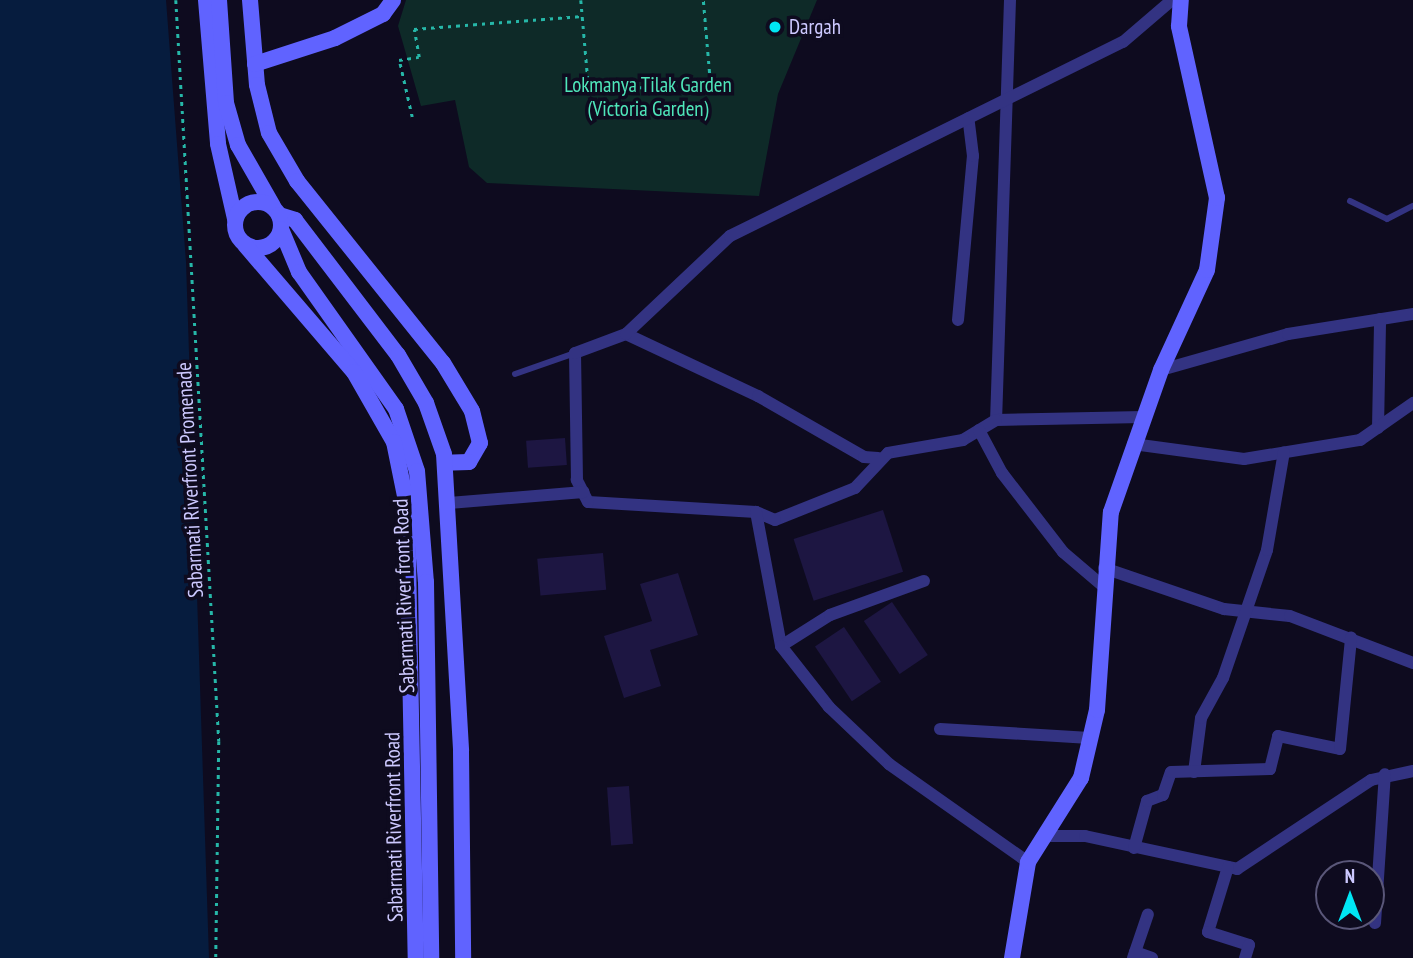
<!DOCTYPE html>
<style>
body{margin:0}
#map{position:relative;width:1413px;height:958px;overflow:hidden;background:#0e0b1f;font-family:"PT Sans Narrow",sans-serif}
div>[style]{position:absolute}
.green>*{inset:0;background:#0e2a28}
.water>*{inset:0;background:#061c3e}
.building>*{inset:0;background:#1d1642;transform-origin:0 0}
.path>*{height:2.5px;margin-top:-1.25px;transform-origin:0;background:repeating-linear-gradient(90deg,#26b7a8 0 3.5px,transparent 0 8.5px)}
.lane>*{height:6px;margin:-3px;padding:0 3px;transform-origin:3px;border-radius:3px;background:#333382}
.street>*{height:12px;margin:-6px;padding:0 6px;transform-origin:6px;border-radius:6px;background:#333382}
.secondary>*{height:16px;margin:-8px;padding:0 8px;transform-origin:8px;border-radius:8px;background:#6063ff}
.secondary>.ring{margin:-8px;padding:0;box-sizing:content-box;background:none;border:16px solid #6063ff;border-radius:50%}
.dots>*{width:19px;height:19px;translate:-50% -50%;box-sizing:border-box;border:4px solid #0e0b1f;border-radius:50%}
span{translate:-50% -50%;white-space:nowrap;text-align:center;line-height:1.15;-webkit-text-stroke:7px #0e0b1f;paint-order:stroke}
.poi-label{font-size:21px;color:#cdc9ff}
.left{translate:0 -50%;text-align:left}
.park-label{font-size:21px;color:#4fe6ba}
.street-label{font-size:21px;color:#cdc9ff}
.north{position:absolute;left:1315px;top:860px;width:70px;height:70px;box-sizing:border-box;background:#0e0b1f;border:2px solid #5a5779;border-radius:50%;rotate:0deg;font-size:19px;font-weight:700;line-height:28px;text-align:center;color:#cdc9ff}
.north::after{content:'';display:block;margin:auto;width:24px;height:32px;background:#00e6f4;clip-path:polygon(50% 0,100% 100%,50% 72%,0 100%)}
</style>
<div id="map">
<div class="green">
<i style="clip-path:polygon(406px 0,817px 0,778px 94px,759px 196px,487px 183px,469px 167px,455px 100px,421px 106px,398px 26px)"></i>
</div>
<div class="water">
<i style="clip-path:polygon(0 0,166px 0,186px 262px,209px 958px,0 958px)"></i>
</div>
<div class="building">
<i style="left:565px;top:438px;width:27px;height:39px;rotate:86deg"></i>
<i style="left:883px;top:510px;width:65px;height:94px;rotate:72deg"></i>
<i style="left:603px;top:553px;width:37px;height:66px;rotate:85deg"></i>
<i style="clip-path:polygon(678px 573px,698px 635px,650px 650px,661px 686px,624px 698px,604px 636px,652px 621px,640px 584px)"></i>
<i style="left:892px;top:602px;width:64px;height:34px;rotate:56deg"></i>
<i style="left:844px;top:627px;width:66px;height:35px;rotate:56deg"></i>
<i style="left:629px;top:786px;width:58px;height:22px;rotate:86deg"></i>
</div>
<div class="path">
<i style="left:176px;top:0;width:742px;rotate:86.68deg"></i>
<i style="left:219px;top:741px;width:217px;rotate:90.8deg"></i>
<i style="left:581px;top:0;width:92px;rotate:85deg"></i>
<i style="left:589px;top:92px;width:121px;rotate:-5.2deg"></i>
<i style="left:710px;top:81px;width:81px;rotate:-94.9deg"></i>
<i style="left:412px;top:117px;width:58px;rotate:-102.8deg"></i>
<i style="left:399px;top:60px;width:20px;rotate:-9deg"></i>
<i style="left:419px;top:57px;width:28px;rotate:-100deg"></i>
<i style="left:414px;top:29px;width:169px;rotate:-4.4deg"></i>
</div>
<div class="lane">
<i style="left:1350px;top:201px;width:41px;rotate:25.9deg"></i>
<i style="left:1387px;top:219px;width:29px;rotate:-27deg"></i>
<i style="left:515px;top:374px;width:64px;rotate:-19.3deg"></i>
</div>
<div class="street">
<i style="left:1010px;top:0;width:420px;rotate:91.9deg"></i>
<i style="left:996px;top:420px;width:147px;rotate:-1.2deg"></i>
<i style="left:958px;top:320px;width:165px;rotate:-84.8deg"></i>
<i style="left:973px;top:156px;width:38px;rotate:-97deg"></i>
<i style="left:626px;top:334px;width:146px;rotate:25.2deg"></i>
<i style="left:758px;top:396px;width:122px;rotate:29.9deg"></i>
<i style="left:864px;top:457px;width:14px;rotate:4deg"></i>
<i style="left:1161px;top:370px;width:132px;rotate:-15.8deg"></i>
<i style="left:1288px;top:334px;width:127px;rotate:-9.1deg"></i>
<i style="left:996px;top:420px;width:39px;rotate:149deg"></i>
<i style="left:963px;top:440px;width:76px;rotate:170.2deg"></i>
<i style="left:888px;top:453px;width:48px;rotate:133.3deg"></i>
<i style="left:855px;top:488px;width:86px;rotate:158.2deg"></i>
<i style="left:775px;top:520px;width:21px;rotate:-157deg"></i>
<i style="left:756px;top:512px;width:168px;rotate:-176.6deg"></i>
<i style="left:588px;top:502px;width:25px;rotate:-117deg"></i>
<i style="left:577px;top:480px;width:127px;rotate:-90.9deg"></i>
<i style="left:575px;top:353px;width:54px;rotate:-20.4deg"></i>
<i style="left:626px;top:334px;width:143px;rotate:-43.3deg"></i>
<i style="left:730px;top:236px;width:438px;rotate:-26.3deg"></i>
<i style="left:1123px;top:42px;width:65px;rotate:-40.6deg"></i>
<i style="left:1378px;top:428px;width:109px;rotate:-88.9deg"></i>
<i style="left:979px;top:430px;width:49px;rotate:61.9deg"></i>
<i style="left:1002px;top:473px;width:100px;rotate:52.3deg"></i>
<i style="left:1063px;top:552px;width:52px;rotate:40.4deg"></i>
<i style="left:1133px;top:444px;width:112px;rotate:7.7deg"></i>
<i style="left:1244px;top:459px;width:118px;rotate:-9.3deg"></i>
<i style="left:1360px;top:440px;width:65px;rotate:-34.9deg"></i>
<i style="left:449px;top:503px;width:135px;rotate:-4.7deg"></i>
<i style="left:756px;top:512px;width:136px;rotate:79.4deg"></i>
<i style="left:781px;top:646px;width:58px;rotate:-32.3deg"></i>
<i style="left:830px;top:615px;width:100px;rotate:-19.9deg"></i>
<i style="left:1104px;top:568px;width:127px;rotate:18.9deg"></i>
<i style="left:1224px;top:609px;width:66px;rotate:6.1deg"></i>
<i style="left:1290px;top:616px;width:132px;rotate:20.9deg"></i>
<i style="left:781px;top:646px;width:78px;rotate:51.8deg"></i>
<i style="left:829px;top:707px;width:83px;rotate:43.5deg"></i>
<i style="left:889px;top:764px;width:170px;rotate:35.2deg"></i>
<i style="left:940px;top:729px;width:150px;rotate:3.4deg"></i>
<i style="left:1194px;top:772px;width:54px;rotate:-82.6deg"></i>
<i style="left:1201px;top:718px;width:46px;rotate:-61.2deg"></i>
<i style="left:1223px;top:678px;width:135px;rotate:-71deg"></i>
<i style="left:1267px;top:550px;width:99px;rotate:-80.2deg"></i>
<i style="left:1047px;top:836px;width:38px"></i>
<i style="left:1085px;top:836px;width:156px;rotate:12.2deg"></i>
<i style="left:1237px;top:869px;width:161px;rotate:-33.6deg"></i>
<i style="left:1371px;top:780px;width:43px;rotate:-12.1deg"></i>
<i style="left:1134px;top:848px;width:49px;rotate:-74.5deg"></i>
<i style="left:1147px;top:801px;width:17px;rotate:-21deg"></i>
<i style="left:1163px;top:795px;width:24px;rotate:-71deg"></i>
<i style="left:1171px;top:772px;width:99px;rotate:-1.7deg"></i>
<i style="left:1270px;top:769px;width:34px;rotate:-76deg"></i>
<i style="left:1278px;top:736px;width:63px;rotate:11.8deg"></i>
<i style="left:1340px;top:749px;width:112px;rotate:-84.3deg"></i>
<i style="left:1228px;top:867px;width:68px;rotate:107.1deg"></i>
<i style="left:1208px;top:932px;width:43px;rotate:17.6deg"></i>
<i style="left:1249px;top:945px;width:14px;rotate:107deg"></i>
<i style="left:1375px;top:923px;width:149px;rotate:-86.2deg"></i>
<i style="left:1135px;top:952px;width:18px;rotate:19deg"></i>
<i style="left:1133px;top:958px;width:46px;rotate:-71.2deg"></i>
</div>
<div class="secondary">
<i style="left:206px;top:0;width:144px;rotate:85.2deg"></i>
<i style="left:218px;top:144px;width:77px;rotate:77.2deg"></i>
<i style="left:219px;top:0;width:103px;rotate:86.1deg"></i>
<i style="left:226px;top:103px;width:44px;rotate:74.1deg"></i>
<i style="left:238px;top:145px;width:70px;rotate:60.2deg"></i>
<i style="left:250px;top:0;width:85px;rotate:85.3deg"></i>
<i style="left:257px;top:85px;width:49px;rotate:76deg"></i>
<i style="left:269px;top:133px;width:56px;rotate:59.7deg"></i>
<i style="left:297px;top:181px;width:233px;rotate:51.3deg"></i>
<i style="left:443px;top:363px;width:56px;rotate:58.9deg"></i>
<i style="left:472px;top:411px;width:33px;rotate:76deg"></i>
<i style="left:480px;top:443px;width:22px;rotate:120deg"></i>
<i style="left:469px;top:462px;width:24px;rotate:178deg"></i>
<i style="left:255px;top:64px;width:84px;rotate:-18deg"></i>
<i style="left:335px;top:38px;width:54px;rotate:-26.6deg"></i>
<i style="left:383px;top:14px;width:17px;rotate:-54deg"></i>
<i class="ring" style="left:235px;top:202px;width:30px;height:30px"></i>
<i style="left:279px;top:215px;width:17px;rotate:17deg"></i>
<i style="left:295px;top:220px;width:170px;rotate:52.7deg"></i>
<i style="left:398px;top:355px;width:56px;rotate:59.7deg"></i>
<i style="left:426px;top:403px;width:54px;rotate:70.6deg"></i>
<i style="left:444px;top:454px;width:297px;rotate:86.7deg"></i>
<i style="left:461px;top:751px;width:207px;rotate:89.4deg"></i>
<i style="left:281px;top:229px;width:47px;rotate:67.3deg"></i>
<i style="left:299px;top:272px;width:168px;rotate:54.7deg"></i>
<i style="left:396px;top:409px;width:65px;rotate:71.3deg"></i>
<i style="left:417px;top:471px;width:111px;rotate:85.4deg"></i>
<i style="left:426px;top:582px;width:376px;rotate:89.2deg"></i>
<i style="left:245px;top:245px;width:167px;rotate:49.4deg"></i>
<i style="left:354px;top:372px;width:81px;rotate:60.3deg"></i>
<i style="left:394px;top:442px;width:65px;rotate:78.5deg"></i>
<i style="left:407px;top:506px;width:452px;rotate:88.9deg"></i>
<i style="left:1012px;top:958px;width:97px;rotate:-80.5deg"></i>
<i style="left:1028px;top:862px;width:99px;rotate:-57.8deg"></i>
<i style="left:1081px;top:778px;width:70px;rotate:-76.8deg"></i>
<i style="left:1097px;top:710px;width:198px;rotate:-86deg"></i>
<i style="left:1111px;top:512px;width:151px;rotate:-70.6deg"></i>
<i style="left:1161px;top:370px;width:110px;rotate:-65.3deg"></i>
<i style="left:1207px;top:270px;width:73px;rotate:-82.1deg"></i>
<i style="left:1217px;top:198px;width:176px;rotate:-102.5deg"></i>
<i style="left:1179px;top:26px;width:26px;rotate:-86deg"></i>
</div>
<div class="dots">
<i style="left:775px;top:27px;background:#00e6f4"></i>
</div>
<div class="poi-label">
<span class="left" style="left:789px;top:27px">Dargah</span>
</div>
<div class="park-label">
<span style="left:648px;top:97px">Lokmanya Tilak Garden<br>(Victoria Garden)</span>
</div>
<div class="street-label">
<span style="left:190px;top:480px;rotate:-93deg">Sabarmati Riverfront Promenade</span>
<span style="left:404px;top:596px;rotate:-92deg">Sabarmati River front Road</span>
<span style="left:394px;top:827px;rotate:-91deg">Sabarmati Riverfront Road</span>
</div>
<div class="north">N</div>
</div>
